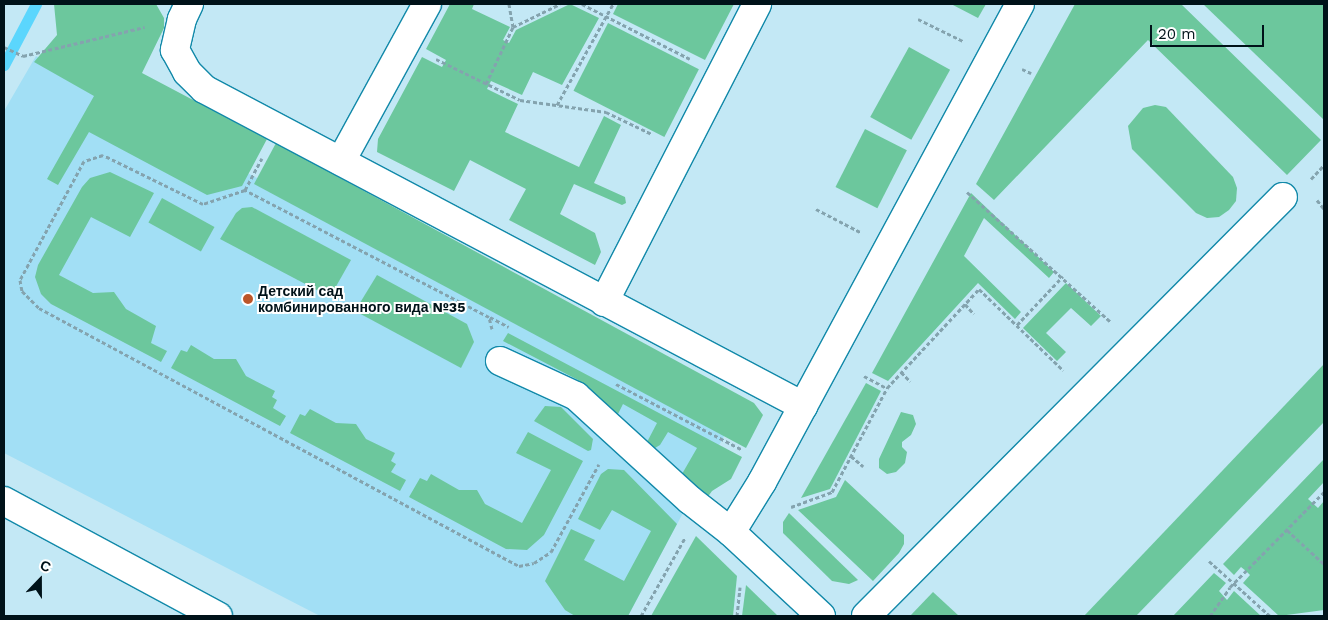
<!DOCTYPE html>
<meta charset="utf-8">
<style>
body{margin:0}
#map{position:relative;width:1328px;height:620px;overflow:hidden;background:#c3e8f5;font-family:"Work Sans",sans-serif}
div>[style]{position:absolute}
.built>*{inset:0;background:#a2dff5}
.green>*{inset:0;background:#6cc79d;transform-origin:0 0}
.stream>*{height:11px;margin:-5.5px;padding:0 5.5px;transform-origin:5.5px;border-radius:5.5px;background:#5bd6fd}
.path>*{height:3px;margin-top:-1.5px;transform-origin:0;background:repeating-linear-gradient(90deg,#84a3ae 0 4px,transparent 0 6.5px)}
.roads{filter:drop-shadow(1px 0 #1289a9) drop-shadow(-1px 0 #1289a9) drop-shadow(0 1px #1289a9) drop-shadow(0 -1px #1289a9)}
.minor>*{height:28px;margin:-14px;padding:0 14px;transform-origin:14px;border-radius:14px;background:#fff}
.dots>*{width:14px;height:14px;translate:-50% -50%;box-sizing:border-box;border:2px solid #fff;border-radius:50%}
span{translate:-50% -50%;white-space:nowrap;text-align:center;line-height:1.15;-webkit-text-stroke:4px #fff;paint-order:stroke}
.poi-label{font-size:14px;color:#001219;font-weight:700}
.left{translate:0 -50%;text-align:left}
.frame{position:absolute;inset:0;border:5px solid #001219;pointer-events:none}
.north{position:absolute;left:15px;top:555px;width:50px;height:50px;-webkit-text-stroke:4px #fff;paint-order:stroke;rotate:22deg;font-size:14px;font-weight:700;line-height:20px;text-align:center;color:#001219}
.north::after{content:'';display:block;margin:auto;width:18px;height:22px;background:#001219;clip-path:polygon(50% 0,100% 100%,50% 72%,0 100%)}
.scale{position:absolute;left:1150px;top:25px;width:114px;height:22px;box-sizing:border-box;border:2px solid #001219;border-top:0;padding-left:6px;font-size:15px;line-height:18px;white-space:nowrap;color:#001219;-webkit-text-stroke:4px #fff;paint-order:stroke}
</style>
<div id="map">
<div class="built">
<i style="clip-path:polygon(36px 56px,253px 176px,731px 423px,628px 616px,320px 616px,4px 453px,4px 111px)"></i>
</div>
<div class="green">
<i style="clip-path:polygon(54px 4px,156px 4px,164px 18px,164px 28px,142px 73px,267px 139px,242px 186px,207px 195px,89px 132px,58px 185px,47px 179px,94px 96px,34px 62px,57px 35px)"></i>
<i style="clip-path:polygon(450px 4px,474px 4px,472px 9px,510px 27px,503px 40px,509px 43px,516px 30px,570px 4px,599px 18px,562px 85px,533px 72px,522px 95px,491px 81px,487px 89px,518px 104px,505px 132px,579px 167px,604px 116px,621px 125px,594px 183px,625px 197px,626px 203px,622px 205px,574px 184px,560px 214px,595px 233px,601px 252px,595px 265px,509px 220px,526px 189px,470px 160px,454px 191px,377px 152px,378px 139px,422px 57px,442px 67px,446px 60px,426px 49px)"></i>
<i style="clip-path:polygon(618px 4px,734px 4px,705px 60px,613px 14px)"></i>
<i style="clip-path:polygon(951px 4px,986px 4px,978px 18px)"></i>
<i style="clip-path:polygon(1075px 4px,1181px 4px,1321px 140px,1287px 175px,1148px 40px,994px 200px,976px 184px)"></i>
<i style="clip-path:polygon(1203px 4px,1324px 4px,1324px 120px)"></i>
<i style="left:608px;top:23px;width:102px;height:76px;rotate:27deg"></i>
<i style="left:909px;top:47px;width:47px;height:80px;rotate:29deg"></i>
<i style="clip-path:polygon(1155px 105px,1166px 107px,1233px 177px,1237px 188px,1236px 201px,1229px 210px,1219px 217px,1207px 218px,1196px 213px,1132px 149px,1128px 126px,1143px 108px)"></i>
<i style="left:865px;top:129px;width:47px;height:65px;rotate:27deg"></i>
<i style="clip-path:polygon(276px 143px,754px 403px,763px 415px,746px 448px,254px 184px)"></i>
<i style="clip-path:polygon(110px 172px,154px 193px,130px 237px,91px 217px,59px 275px,93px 293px,114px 292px,126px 309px,156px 326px,151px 343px,167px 351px,161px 362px,51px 304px,41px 294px,35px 277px,38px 265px,82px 187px,90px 178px)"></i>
<i style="clip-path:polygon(971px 193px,1054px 272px,1049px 278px,984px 218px,964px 256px,1021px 312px,1015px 319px,978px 283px,888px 381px,872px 373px)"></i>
<i style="left:162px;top:198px;width:60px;height:28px;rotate:29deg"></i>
<i style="clip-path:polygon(252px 207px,351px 260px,330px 297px,220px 239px,236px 213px,242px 208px)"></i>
<i style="clip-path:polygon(377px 275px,467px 324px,474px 342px,461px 368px,355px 311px)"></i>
<i style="clip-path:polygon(1066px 283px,1101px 316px,1091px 326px,1071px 308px,1046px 333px,1066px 352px,1057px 361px,1023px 328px)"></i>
<i style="clip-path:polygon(508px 333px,742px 457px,731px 479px,712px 491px,707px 498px,682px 474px,697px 448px,668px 432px,660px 445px,650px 451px,646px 444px,657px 423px,623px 404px,616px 418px,578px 380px,503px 341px)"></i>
<i style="clip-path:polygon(191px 345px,214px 359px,236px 359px,246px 376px,275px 391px,272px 397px,277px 400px,273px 408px,286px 416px,280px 426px,171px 368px,181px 350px,187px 352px)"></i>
<i style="clip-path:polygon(1324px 364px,1324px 422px,1136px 616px,1084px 616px)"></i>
<i style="clip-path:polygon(866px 383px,881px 391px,830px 489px,801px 498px)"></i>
<i style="clip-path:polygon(545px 406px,561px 407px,593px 439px,591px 450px,588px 451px,534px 421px)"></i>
<i style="clip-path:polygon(310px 409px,336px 423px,356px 424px,366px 439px,395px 453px,391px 461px,396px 464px,391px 472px,406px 480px,400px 491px,290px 433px,300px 414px,305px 416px)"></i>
<i style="clip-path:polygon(901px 412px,913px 415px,916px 424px,911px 435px,902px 442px,902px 447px,907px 452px,905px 463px,896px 472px,887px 474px,879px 468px,879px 459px)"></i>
<i style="clip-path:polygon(528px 432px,583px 461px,544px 535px,527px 550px,506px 549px,409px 497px,420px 478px,427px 481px,431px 474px,459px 490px,477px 490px,485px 504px,522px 523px,551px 470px,516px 453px)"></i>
<i style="clip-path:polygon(1324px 459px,1324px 482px,1308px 499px,1318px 508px,1324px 501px,1324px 610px,1279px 616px,1243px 583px,1250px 575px,1246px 571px,1241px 567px,1234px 575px,1223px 564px)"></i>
<i style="clip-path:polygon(608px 469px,624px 470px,677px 524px,628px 616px,575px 616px,565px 610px,545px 581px,571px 529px,595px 540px,584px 560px,624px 581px,651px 531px,612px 510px,600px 530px,578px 519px,601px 474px)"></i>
<i style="clip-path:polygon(845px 480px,904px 535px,904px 544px,899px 553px,873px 581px,798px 510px,836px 497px)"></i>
<i style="clip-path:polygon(789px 513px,858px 580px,849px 584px,832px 581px,783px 533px,783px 522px)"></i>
<i style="clip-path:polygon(696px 536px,737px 576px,733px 616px,651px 616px)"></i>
<i style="clip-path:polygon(1214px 573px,1226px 583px,1219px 591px,1227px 600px,1234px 591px,1261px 616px,1173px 616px)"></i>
<i style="clip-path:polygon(746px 585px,778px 616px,742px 616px)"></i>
<i style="clip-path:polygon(933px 592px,959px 616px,910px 616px)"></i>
</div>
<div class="stream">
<i style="left:4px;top:65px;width:69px;rotate:-62.3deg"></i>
</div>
<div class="path">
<i style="left:582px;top:4px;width:121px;rotate:27deg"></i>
<i style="left:918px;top:19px;width:50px;rotate:26.1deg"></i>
<i style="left:513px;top:27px;width:52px;rotate:-26.1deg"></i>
<i style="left:4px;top:47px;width:21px;rotate:25deg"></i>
<i style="left:23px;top:56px;width:125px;rotate:-13.4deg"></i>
<i style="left:436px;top:59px;width:93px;rotate:26deg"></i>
<i style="left:520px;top:100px;width:87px;rotate:7.9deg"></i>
<i style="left:606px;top:112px;width:51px;rotate:25.6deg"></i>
<i style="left:1022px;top:69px;width:10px;rotate:24deg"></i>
<i style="left:486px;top:84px;width:63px;rotate:-64.7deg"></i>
<i style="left:513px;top:27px;width:23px;rotate:-100deg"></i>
<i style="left:557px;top:105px;width:115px;rotate:-61deg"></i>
<i style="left:1311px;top:179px;width:19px;rotate:-47deg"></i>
<i style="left:245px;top:190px;width:36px;rotate:-62deg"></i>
<i style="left:967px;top:192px;width:194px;rotate:42.1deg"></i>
<i style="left:1317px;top:200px;width:11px;rotate:52deg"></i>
<i style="left:816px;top:209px;width:50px;rotate:27.6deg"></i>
<i style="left:965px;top:304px;width:13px;rotate:48deg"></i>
<i style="left:490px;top:317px;width:21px;rotate:28deg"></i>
<i style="left:1017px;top:325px;width:67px;rotate:-46.8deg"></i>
<i style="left:492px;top:329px;width:12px;rotate:-104deg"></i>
<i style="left:489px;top:317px;width:275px;rotate:-152.5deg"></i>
<i style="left:245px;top:190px;width:44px;rotate:161.6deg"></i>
<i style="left:203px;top:204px;width:111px;rotate:-153.9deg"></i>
<i style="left:103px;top:155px;width:20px;rotate:162deg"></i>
<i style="left:84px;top:161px;width:135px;rotate:118.3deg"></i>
<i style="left:20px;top:280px;width:11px;rotate:80deg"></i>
<i style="left:22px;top:291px;width:24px;rotate:45deg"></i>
<i style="left:39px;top:308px;width:545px;rotate:28.26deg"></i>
<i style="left:519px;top:566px;width:15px;rotate:-11deg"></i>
<i style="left:534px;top:563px;width:20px;rotate:-33deg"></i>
<i style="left:551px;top:552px;width:100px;rotate:-61.4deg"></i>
<i style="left:901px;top:372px;width:13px;rotate:45deg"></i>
<i style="left:864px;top:376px;width:26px;rotate:28deg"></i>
<i style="left:616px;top:384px;width:141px;rotate:27.5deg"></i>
<i style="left:851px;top:456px;width:16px;rotate:40deg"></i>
<i style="left:791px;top:507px;width:44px;rotate:-20.1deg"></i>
<i style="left:832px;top:492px;width:118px;rotate:-62.1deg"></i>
<i style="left:887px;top:388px;width:135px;rotate:-47.1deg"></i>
<i style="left:979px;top:289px;width:117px;rotate:44deg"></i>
<i style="left:1287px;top:530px;width:50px;rotate:42.6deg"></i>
<i style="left:1209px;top:561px;width:82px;rotate:42deg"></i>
<i style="left:641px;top:616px;width:90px;rotate:-60.6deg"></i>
<i style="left:737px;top:616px;width:29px;rotate:-84deg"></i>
<i style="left:1210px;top:616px;width:35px;rotate:-55deg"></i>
<i style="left:1230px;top:587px;width:134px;rotate:-45.3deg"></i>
</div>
<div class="roads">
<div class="minor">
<i style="left:189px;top:4px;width:17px;rotate:115deg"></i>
<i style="left:182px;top:19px;width:32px;rotate:103deg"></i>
<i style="left:175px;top:50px;width:25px;rotate:61deg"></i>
<i style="left:187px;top:72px;width:24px;rotate:45deg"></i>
<i style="left:204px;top:89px;width:678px;rotate:27.89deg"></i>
<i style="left:341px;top:161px;width:179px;rotate:-61.3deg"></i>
<i style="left:604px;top:302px;width:335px;rotate:-62.8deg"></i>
<i style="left:500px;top:361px;width:84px;rotate:24.7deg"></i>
<i style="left:576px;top:396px;width:154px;rotate:42.4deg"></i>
<i style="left:690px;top:500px;width:52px;rotate:38deg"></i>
<i style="left:731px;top:532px;width:123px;rotate:43deg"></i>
<i style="left:4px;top:501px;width:243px;rotate:28.3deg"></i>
<i style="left:731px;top:532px;width:59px;rotate:-58.2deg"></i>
<i style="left:762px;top:482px;width:543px;rotate:-61.64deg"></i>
<i style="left:866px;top:616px;width:591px;rotate:-45.14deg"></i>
</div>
</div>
<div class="dots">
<i style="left:248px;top:299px;background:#bc5629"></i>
</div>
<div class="poi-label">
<span class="left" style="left:258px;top:299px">Детский сад<br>комбинированного вида №35</span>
</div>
<div class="frame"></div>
<div class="north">С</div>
<div class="scale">20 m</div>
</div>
